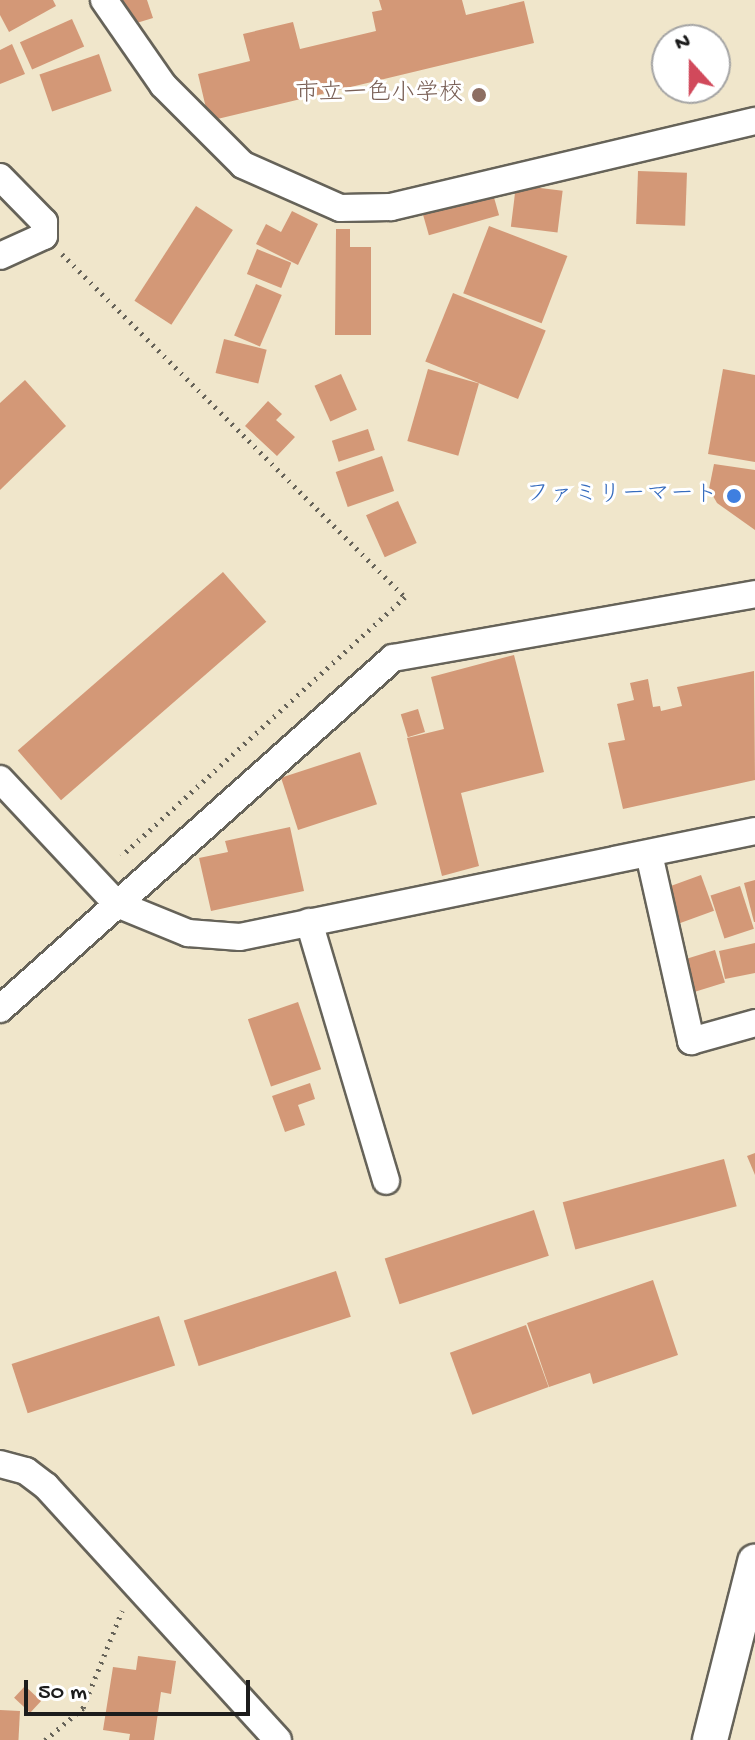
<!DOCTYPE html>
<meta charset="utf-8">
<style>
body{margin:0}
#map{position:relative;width:755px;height:1740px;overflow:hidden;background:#f0e6cb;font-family:"Gochi Hand","Klee One",sans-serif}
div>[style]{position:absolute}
.building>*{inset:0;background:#d39877;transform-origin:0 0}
.path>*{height:5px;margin-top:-2.5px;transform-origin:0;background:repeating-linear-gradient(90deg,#666359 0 2px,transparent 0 8px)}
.roads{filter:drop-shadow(2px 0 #666359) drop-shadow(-2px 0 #666359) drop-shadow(0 2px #666359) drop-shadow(0 -2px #666359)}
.minor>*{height:26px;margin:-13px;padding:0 13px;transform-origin:13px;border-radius:13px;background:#fff}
.tertiary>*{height:34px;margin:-17px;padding:0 17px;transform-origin:17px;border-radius:17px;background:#fff}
.dots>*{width:22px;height:22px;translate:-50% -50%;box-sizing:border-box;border:4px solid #fff;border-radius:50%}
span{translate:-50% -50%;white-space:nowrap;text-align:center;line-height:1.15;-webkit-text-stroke:6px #fff;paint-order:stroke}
.education-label{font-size:24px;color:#785e54}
.right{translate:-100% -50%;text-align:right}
.shop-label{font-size:24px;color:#366cbe}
.north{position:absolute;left:651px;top:24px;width:80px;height:80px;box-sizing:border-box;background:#fff;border:2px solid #a4a4a4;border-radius:50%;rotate:339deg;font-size:22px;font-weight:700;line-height:32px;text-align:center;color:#1c1c1c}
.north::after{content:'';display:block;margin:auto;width:28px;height:36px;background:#d1495b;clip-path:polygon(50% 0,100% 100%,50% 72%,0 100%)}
.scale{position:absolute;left:24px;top:1680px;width:226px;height:36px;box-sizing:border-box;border:4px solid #1c1c1c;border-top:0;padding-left:10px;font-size:24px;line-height:28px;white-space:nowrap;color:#1c1c1c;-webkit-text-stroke:6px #fff;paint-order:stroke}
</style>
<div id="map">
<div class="building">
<i style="clip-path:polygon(0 0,53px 0,56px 6px,9px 32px,0 15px)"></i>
<i style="clip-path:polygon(121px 0,147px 0,153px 18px,130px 25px)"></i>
<i style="clip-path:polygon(379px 0,462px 0,466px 15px,524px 1px,534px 43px,209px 121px,198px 74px,250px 61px,243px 34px,293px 22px,300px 49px,376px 31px,372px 12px,382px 10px)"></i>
<i style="left:72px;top:19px;width:30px;height:57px;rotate:66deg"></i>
<i style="clip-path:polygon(12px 44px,25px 74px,0 84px,0 50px)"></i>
<i style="left:99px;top:54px;width:39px;height:63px;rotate:71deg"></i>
<i style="left:638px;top:171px;width:49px;height:53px;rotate:2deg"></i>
<i style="left:516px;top:185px;width:47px;height:42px;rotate:7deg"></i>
<i style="left:493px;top:194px;width:22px;height:73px;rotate:74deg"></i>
<i style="left:196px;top:206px;width:44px;height:113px;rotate:33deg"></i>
<i style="clip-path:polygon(292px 211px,318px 224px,298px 265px,256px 244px,266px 224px,281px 232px)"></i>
<i style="left:489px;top:226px;width:84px;height:72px;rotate:21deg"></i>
<i style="clip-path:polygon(336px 229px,350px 229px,350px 247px,371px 247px,371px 335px,335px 335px)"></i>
<i style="left:257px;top:249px;width:37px;height:27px;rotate:22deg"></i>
<i style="left:256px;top:284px;width:28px;height:56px;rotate:23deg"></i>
<i style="left:453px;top:293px;width:100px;height:74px;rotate:22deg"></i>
<i style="left:224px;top:339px;width:44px;height:35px;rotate:14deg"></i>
<i style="left:428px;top:369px;width:53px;height:75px;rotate:16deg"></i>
<i style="clip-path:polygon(723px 369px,755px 375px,755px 462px,708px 454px)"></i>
<i style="left:341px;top:374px;width:39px;height:29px;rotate:66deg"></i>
<i style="clip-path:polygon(25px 380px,66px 426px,0 490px,0 403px)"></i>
<i style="clip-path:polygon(268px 401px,282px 414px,276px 420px,295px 437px,277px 456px,245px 426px)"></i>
<i style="left:368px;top:429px;width:22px;height:38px;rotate:72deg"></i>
<i style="left:382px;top:456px;width:37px;height:49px;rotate:71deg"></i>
<i style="clip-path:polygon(714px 464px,755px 470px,755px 530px,717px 503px,709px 489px)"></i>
<i style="left:398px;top:501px;width:46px;height:35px;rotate:66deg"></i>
<i style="left:223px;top:572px;width:66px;height:272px;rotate:49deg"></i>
<i style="clip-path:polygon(514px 655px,544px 772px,461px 793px,479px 866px,442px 876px,407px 738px,444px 729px,431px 677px)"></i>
<i style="clip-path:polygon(754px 671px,755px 780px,623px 809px,608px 743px,625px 740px,617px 704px,634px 700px,630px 683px,648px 679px,653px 707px,660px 706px,661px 711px,682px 706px,677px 687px)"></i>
<i style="left:418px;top:709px;width:24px;height:18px;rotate:73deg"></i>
<i style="left:360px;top:752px;width:55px;height:83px;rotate:72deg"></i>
<i style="clip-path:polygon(290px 827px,304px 891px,211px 911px,199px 858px,228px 852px,225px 841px)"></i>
<i style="left:701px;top:875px;width:38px;height:41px;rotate:70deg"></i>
<i style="clip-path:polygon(755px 880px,755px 922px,754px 922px,744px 883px)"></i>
<i style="left:740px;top:886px;width:45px;height:31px;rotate:72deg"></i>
<i style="clip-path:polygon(755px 943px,755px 973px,725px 979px,719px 951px)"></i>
<i style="left:715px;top:950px;width:34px;height:39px;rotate:73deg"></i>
<i style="left:298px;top:1002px;width:71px;height:53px;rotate:71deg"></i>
<i style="clip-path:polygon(310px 1083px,315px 1099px,298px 1105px,305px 1125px,285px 1132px,272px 1096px)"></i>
<i style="clip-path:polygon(755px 1153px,755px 1175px,747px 1156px)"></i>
<i style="left:724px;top:1159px;width:49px;height:167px;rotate:75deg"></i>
<i style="left:534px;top:1210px;width:48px;height:157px;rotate:72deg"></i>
<i style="left:336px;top:1271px;width:48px;height:160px;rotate:72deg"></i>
<i style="clip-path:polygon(653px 1280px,678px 1355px,593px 1384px,590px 1373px,549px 1387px,527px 1323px)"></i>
<i style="left:159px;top:1316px;width:52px;height:155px;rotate:72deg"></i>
<i style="left:526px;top:1325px;width:66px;height:81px;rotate:70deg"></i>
<i style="clip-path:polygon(138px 1656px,176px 1661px,171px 1694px,161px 1692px,154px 1740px,129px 1740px,130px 1734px,103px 1730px,113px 1667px,136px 1670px)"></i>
<i style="left:25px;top:1686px;width:22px;height:16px;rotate:43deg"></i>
<i style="left:0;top:1710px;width:20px;height:30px;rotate:3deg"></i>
</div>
<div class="path">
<i style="left:62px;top:254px;width:485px;rotate:45deg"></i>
<i style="left:405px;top:597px;width:384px;rotate:137.6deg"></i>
<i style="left:45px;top:1740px;width:50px;rotate:-40.1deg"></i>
<i style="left:83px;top:1708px;width:105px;rotate:-68.1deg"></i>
</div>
<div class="roads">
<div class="minor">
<i style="left:104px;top:0;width:103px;rotate:55.2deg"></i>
<i style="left:163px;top:85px;width:113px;rotate:45deg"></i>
<i style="left:243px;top:165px;width:106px;rotate:23.9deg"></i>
<i style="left:340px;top:208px;width:51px;rotate:-1.1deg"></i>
<i style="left:391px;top:207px;width:374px;rotate:-13.3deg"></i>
<i style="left:0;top:177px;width:63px;rotate:45.6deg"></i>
<i style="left:44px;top:222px;width:14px;rotate:90deg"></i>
<i style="left:44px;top:236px;width:48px;rotate:155.6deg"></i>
<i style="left:0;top:779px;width:171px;rotate:46.9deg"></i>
<i style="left:117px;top:904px;width:77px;rotate:22.2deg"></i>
<i style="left:188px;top:933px;width:52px;rotate:4.4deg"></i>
<i style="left:240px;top:937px;width:526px;rotate:-11.63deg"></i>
<i style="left:649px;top:854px;width:192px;rotate:77.3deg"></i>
<i style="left:691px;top:1041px;width:66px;rotate:-15.7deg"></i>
<i style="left:309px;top:922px;width:270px;rotate:73.4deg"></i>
<i style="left:0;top:1009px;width:527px;rotate:-41.77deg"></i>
<i style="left:393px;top:658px;width:368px;rotate:-10deg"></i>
<i style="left:0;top:1464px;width:27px;rotate:15deg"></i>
<i style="left:26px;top:1471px;width:25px;rotate:37deg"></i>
<i style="left:46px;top:1486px;width:344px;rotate:47.6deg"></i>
</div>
<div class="tertiary">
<i style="left:710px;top:1740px;width:184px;rotate:-75.8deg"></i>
</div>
</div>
<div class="dots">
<i style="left:479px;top:95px;background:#8d6e63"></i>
<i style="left:734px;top:496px;background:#3f7fe0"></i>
</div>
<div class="education-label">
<span class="right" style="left:463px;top:95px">市立一色小学校</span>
</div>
<div class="shop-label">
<span class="right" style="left:718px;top:496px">ファミリーマート</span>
</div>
<div class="north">N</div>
<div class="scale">50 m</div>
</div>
